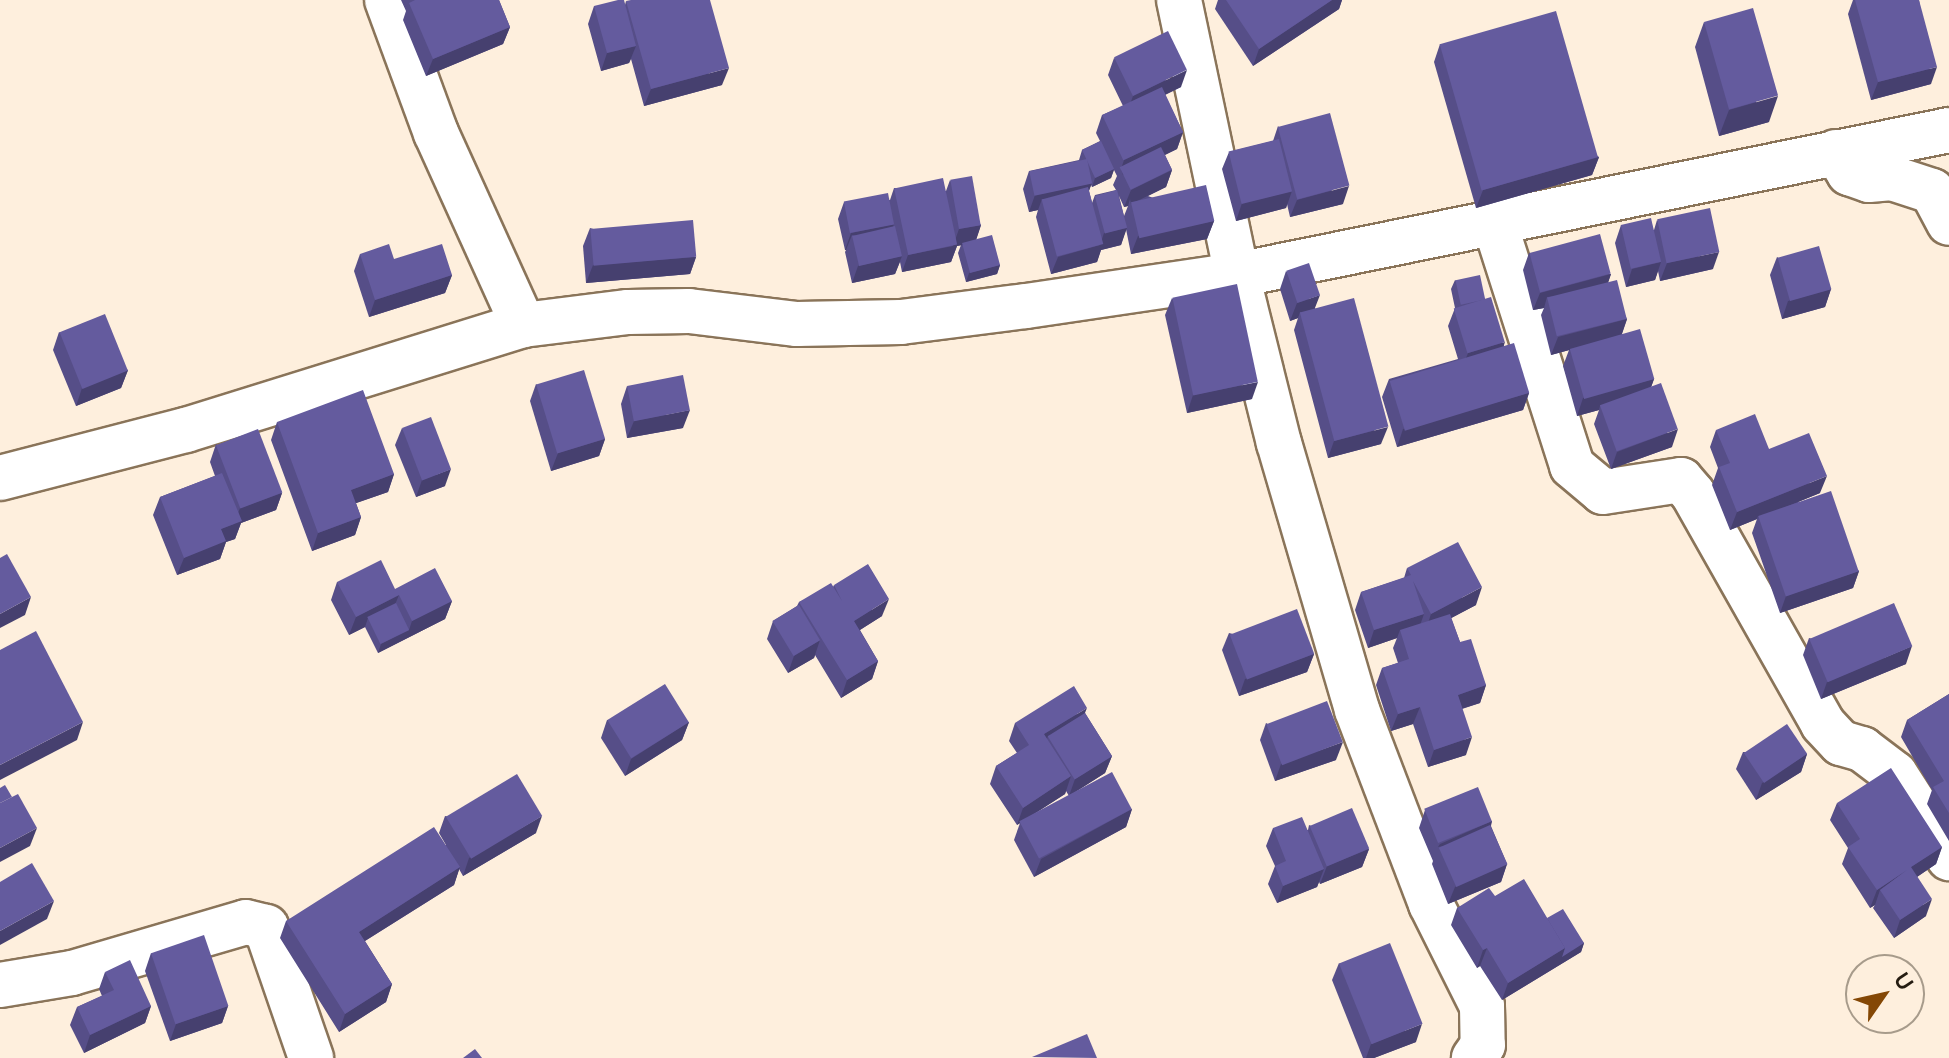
<!DOCTYPE html>
<style>
body{margin:0}
#map{position:relative;width:1949px;height:1058px;overflow:hidden;background:#feefdd;font-family:Cabin,sans-serif}
div>[style]{position:absolute}
.roads{filter:drop-shadow(2px 0 #8a7459) drop-shadow(-2px 0 #8a7459) drop-shadow(0 2px #8a7459) drop-shadow(0 -2px #8a7459)}
.minor>*{height:44px;margin:-22px;padding:0 22px;transform-origin:22px;border-radius:22px;background:#fff}
.wall>*{inset:0;background:#564e88}
.shaded-wall>*{inset:0;background:#46406f}
.building>*{inset:0;background:#645b9e;transform-origin:0 0}
span{translate:-50% -50%;white-space:nowrap;text-align:center;line-height:1.15;-webkit-text-stroke:8px #feefdd;paint-order:stroke}
.north{position:absolute;left:1845px;top:954px;width:80px;height:80px;box-sizing:border-box;background:#feefdd;border:2px solid #a79b8b;border-radius:50%;rotate:56deg;font-size:22px;font-weight:700;line-height:32px;text-align:center;color:#251c11}
.north::after{content:'';display:block;margin:auto;width:28px;height:36px;background:#844705;clip-path:polygon(50% 0,100% 100%,50% 72%,0 100%)}
</style>
<div id="map">
<div class="roads">
<div class="minor">
<i style="left:387px;top:0;width:142px;rotate:69.8deg"></i>
<i style="left:436px;top:133px;width:211px;rotate:65.6deg"></i>
<i style="left:1179px;top:0;width:281px;rotate:78.1deg"></i>
<i style="left:1237px;top:275px;width:173px;rotate:76deg"></i>
<i style="left:1279px;top:443px;width:278px;rotate:73.7deg"></i>
<i style="left:1357px;top:710px;width:208px;rotate:69.1deg"></i>
<i style="left:1431px;top:904px;width:114px;rotate:63.4deg"></i>
<i style="left:1482px;top:1006px;width:39px;rotate:89deg"></i>
<i style="left:1483px;top:1045px;width:16px;rotate:125deg"></i>
<i style="left:1836px;top:152px;width:25px;rotate:58deg"></i>
<i style="left:1849px;top:173px;width:21px;rotate:19deg"></i>
<i style="left:1869px;top:180px;width:23px;rotate:-5deg"></i>
<i style="left:1892px;top:178px;width:42px;rotate:18deg"></i>
<i style="left:1932px;top:191px;width:36px;rotate:62deg"></i>
<i style="left:1494px;top:221px;width:257px;rotate:72.3deg"></i>
<i style="left:1572px;top:466px;width:40px;rotate:40deg"></i>
<i style="left:1603px;top:492px;width:79px;rotate:-8.7deg"></i>
<i style="left:1681px;top:480px;width:18px;rotate:49deg"></i>
<i style="left:1693px;top:494px;width:264px;rotate:60.5deg"></i>
<i style="left:1823px;top:724px;width:26px;rotate:47deg"></i>
<i style="left:1841px;top:743px;width:22px;rotate:16deg"></i>
<i style="left:1862px;top:749px;width:41px;rotate:37.1deg"></i>
<i style="left:1895px;top:774px;width:100px;rotate:57.3deg"></i>
<i style="left:0;top:478px;width:192px;rotate:-14.5deg"></i>
<i style="left:186px;top:430px;width:353px;rotate:-17.3deg"></i>
<i style="left:523px;top:325px;width:106px;rotate:-7.1deg"></i>
<i style="left:628px;top:312px;width:61px;rotate:-0.9deg"></i>
<i style="left:689px;top:311px;width:109px;rotate:6.9deg"></i>
<i style="left:797px;top:324px;width:104px;rotate:-1.1deg"></i>
<i style="left:901px;top:322px;width:126px;rotate:-7.3deg"></i>
<i style="left:1026px;top:306px;width:213px;rotate:-8.4deg"></i>
<i style="left:1237px;top:275px;width:727px;rotate:-11.51deg"></i>
<i style="left:0;top:985px;width:73px;rotate:-9.5deg"></i>
<i style="left:72px;top:973px;width:181px;rotate:-16.3deg"></i>
<i style="left:246px;top:922px;width:21px;rotate:14deg"></i>
<i style="left:266px;top:927px;width:139px;rotate:71deg"></i>
</div>
</div>
<div class="wall">
<i style="clip-path:polygon(401px 0,499px 0,510px 27px,503px 44px,426px 76px,403px 20px,406px 11px)"></i>
<i style="clip-path:polygon(1218px 0,1342px 0,1339px 9px,1253px 66px,1215px 9px)"></i>
<i style="clip-path:polygon(1853px 0,1919px 0,1931px 84px,1871px 100px,1848px 14px)"></i>
<i style="clip-path:polygon(626px 1px,722px 85px,644px 106px,631px 59px,629px 63px,601px 71px,588px 24px,594px 6px,625px 5px)"></i>
<i style="clip-path:polygon(1704px 22px,1769px 122px,1719px 136px,1695px 47px)"></i>
<i style="clip-path:polygon(1440px 44px,1599px 157px,1592px 175px,1476px 208px,1434px 62px)"></i>
<i style="clip-path:polygon(evenodd,1114px 58px,1181px 87px,1165px 95px,1183px 132px,1177px 149px,1165px 155px,1172px 170px,1166px 187px,1148px 196px,1214px 221px,1207px 239px,1131px 254px,1126px 229px,1121px 245px,1101px 250px,1097px 262px,1051px 274px,1036px 217px,1038px 210px,1029px 212px,1023px 189px,1029px 171px,1079px 160px,1082px 150px,1100px 141px,1096px 133px,1102px 115px,1123px 106px,1108px 75px,1114px 58px,1114px 170px,1117px 176px,1113px 185px,1116px 190px,1095px 195px,1092px 203px,1089px 191px,1091px 185px,1092px 187px,1111px 178px,1114px 170px,1114px 58px,1119px 196px,1124px 207px,1128px 206px,1124px 216px,1119px 196px)"></i>
<i style="clip-path:polygon(1278px 126px,1343px 204px,1290px 217px,1287px 204px,1286px 208px,1236px 221px,1222px 169px,1229px 152px,1273px 141px)"></i>
<i style="clip-path:polygon(950px 180px,981px 225px,976px 240px,1000px 265px,997px 274px,966px 282px,958px 253px,961px 245px,957px 246px,951px 262px,902px 272px,900px 262px,895px 274px,852px 283px,845px 252px,846px 250px,845px 250px,838px 219px,844px 202px,890px 200px,894px 188px,946px 191px)"></i>
<i style="clip-path:polygon(1657px 220px,1713px 269px,1660px 281px,1658px 271px,1655px 280px,1626px 287px,1615px 243px,1621px 225px,1654px 230px)"></i>
<i style="clip-path:polygon(590px 228px,696px 257px,690px 274px,586px 283px,583px 246px)"></i>
<i style="clip-path:polygon(1529px 253px,1611px 274px,1608px 282px,1627px 319px,1622px 334px,1654px 379px,1651px 387px,1672px 447px,1611px 469px,1594px 424px,1599px 410px,1577px 416px,1563px 366px,1569px 350px,1551px 355px,1541px 315px,1544px 308px,1533px 310px,1523px 270px)"></i>
<i style="clip-path:polygon(360px 254px,394px 259px,452px 275px,445px 293px,369px 317px,354px 271px)"></i>
<i style="clip-path:polygon(1777px 257px,1831px 289px,1825px 307px,1782px 319px,1770px 275px)"></i>
<i style="clip-path:polygon(1286px 271px,1315px 308px,1381px 444px,1328px 458px,1294px 330px,1298px 318px,1290px 321px,1280px 289px)"></i>
<i style="clip-path:polygon(1455px 280px,1485px 299px,1504px 346px,1529px 393px,1523px 410px,1397px 447px,1382px 397px,1389px 379px,1458px 359px,1448px 326px,1455px 308px,1451px 289px)"></i>
<i style="clip-path:polygon(1172px 298px,1252px 399px,1187px 413px,1165px 315px)"></i>
<i style="clip-path:polygon(59px 332px,128px 370px,121px 388px,76px 406px,53px 350px)"></i>
<i style="clip-path:polygon(536px 384px,605px 439px,599px 456px,551px 471px,530px 401px)"></i>
<i style="clip-path:polygon(627px 386px,683px 428px,627px 438px,621px 404px)"></i>
<i style="clip-path:polygon(277px 422px,394px 474px,388px 492px,356px 503px,361px 517px,355px 535px,312px 551px,271px 440px)"></i>
<i style="clip-path:polygon(402px 428px,445px 486px,416px 497px,395px 445px)"></i>
<i style="clip-path:polygon(1716px 430px,1769px 449px,1820px 493px,1798px 502px,1859px 571px,1853px 588px,1780px 613px,1752px 533px,1757px 519px,1730px 530px,1712px 485px,1718px 468px,1710px 447px)"></i>
<i style="clip-path:polygon(216px 444px,282px 493px,276px 510px,241px 523px,235px 539px,226px 542px,220px 559px,177px 575px,153px 515px,160px 497px,215px 476px,210px 462px)"></i>
<i style="clip-path:polygon(1407px 568px,1476px 605px,1451px 618px,1460px 642px,1486px 685px,1480px 703px,1462px 709px,1466px 755px,1428px 767px,1413px 724px,1391px 731px,1376px 685px,1382px 668px,1398px 663px,1393px 648px,1397px 638px,1368px 648px,1355px 610px,1361px 592px,1404px 578px)"></i>
<i style="clip-path:polygon(337px 582px,395px 589px,452px 601px,445px 619px,378px 653px,365px 627px,349px 635px,331px 600px)"></i>
<i style="clip-path:polygon(834px 585px,882px 616px,860px 630px,878px 661px,872px 679px,841px 698px,815px 655px,814px 658px,788px 673px,767px 639px,773px 621px,797px 606px,799px 602px,833px 587px)"></i>
<i style="clip-path:polygon(1229px 633px,1314px 654px,1307px 672px,1239px 696px,1222px 650px)"></i>
<i style="clip-path:polygon(1809px 638px,1906px 664px,1821px 699px,1803px 655px)"></i>
<i style="clip-path:polygon(1949px 694px,1949px 841px,1927px 804px,1932px 790px,1901px 737px,1907px 720px)"></i>
<i style="clip-path:polygon(1085px 713px,1112px 756px,1105px 773px,1069px 796px,1066px 791px,1065px 794px,1017px 825px,990px 784px,996px 766px,1017px 753px,1009px 741px,1015px 723px)"></i>
<i style="clip-path:polygon(607px 720px,689px 722px,682px 740px,625px 776px,601px 738px)"></i>
<i style="clip-path:polygon(1266px 723px,1336px 760px,1275px 781px,1260px 740px)"></i>
<i style="clip-path:polygon(1743px 752px,1807px 754px,1801px 772px,1756px 800px,1736px 769px)"></i>
<i style="clip-path:polygon(1837px 803px,1942px 847px,1936px 864px,1917px 877px,1926px 916px,1894px 938px,1873px 908px,1875px 905px,1870px 908px,1842px 864px,1848px 848px,1830px 820px)"></i>
<i style="clip-path:polygon(1132px 809px,1126px 827px,1034px 877px,1014px 840px,1020px 823px)"></i>
<i style="clip-path:polygon(1425px 810px,1492px 821px,1491px 826px,1507px 864px,1501px 882px,1448px 904px,1432px 864px,1433px 861px,1419px 828px)"></i>
<i style="clip-path:polygon(445px 816px,536px 833px,463px 876px,459px 869px,454px 885px,365px 941px,392px 984px,386px 1002px,339px 1032px,280px 938px,286px 921px,446px 845px,439px 833px)"></i>
<i style="clip-path:polygon(1309px 825px,1369px 849px,1362px 867px,1320px 884px,1319px 882px,1317px 887px,1277px 903px,1268px 884px,1275px 866px,1266px 846px,1273px 828px,1308px 830px)"></i>
<i style="clip-path:polygon(1495px 896px,1547px 918px,1584px 943px,1581px 952px,1502px 1000px,1480px 966px,1477px 968px,1451px 925px,1457px 908px)"></i>
<i style="clip-path:polygon(151px 953px,228px 1006px,222px 1023px,170px 1041px,145px 971px)"></i>
<i style="clip-path:polygon(1339px 963px,1416px 1042px,1374px 1058px,1363px 1058px,1332px 980px)"></i>
<i style="clip-path:polygon(105px 972px,151px 1006px,145px 1023px,84px 1053px,70px 1025px,77px 1007px,102px 996px,99px 989px)"></i>
</div>
<div class="shaded-wall">
<i style="clip-path:polygon(1332px 0,1342px 0,1339px 9px,1253px 66px,1259px 49px)"></i>
<i style="clip-path:polygon(510px 27px,503px 44px,426px 76px,433px 59px)"></i>
<i style="clip-path:polygon(636px 46px,629px 63px,601px 71px,607px 53px)"></i>
<i style="clip-path:polygon(1937px 67px,1931px 84px,1871px 100px,1878px 82px)"></i>
<i style="clip-path:polygon(729px 68px,722px 85px,644px 106px,651px 89px)"></i>
<i style="clip-path:polygon(1187px 70px,1181px 87px,1127px 113px,1133px 96px)"></i>
<i style="clip-path:polygon(1778px 96px,1769px 122px,1719px 136px,1729px 110px)"></i>
<i style="clip-path:polygon(1183px 132px,1177px 149px,1123px 175px,1121px 169px,1124px 160px)"></i>
<i style="clip-path:polygon(1599px 157px,1592px 175px,1476px 208px,1483px 190px)"></i>
<i style="clip-path:polygon(1114px 169px,1111px 178px,1092px 187px,1095px 178px)"></i>
<i style="clip-path:polygon(1172px 170px,1166px 187px,1131px 204px,1130px 199px,1128px 206px,1124px 207px,1131px 190px)"></i>
<i style="clip-path:polygon(1092px 183px,1085px 200px,1042px 199px,1038px 210px,1029px 212px,1035px 195px)"></i>
<i style="clip-path:polygon(1349px 186px,1343px 204px,1290px 217px,1297px 200px)"></i>
<i style="clip-path:polygon(1292px 191px,1286px 208px,1236px 221px,1242px 203px)"></i>
<i style="clip-path:polygon(1214px 221px,1207px 239px,1131px 254px,1138px 236px)"></i>
<i style="clip-path:polygon(894px 224px,888px 241px,852px 235px,846px 250px,845px 250px,851px 233px)"></i>
<i style="clip-path:polygon(981px 225px,975px 243px,957px 246px,951px 262px,902px 272px,908px 255px,953px 246px,959px 229px)"></i>
<i style="clip-path:polygon(1127px 228px,1121px 245px,1101px 250px,1097px 262px,1051px 274px,1058px 257px,1100px 245px,1104px 233px)"></i>
<i style="clip-path:polygon(1719px 252px,1713px 269px,1660px 281px,1667px 263px)"></i>
<i style="clip-path:polygon(902px 256px,895px 274px,852px 283px,858px 266px)"></i>
<i style="clip-path:polygon(696px 257px,690px 274px,586px 283px,593px 265px)"></i>
<i style="clip-path:polygon(1661px 262px,1655px 280px,1626px 287px,1632px 269px)"></i>
<i style="clip-path:polygon(1000px 265px,997px 274px,966px 282px,969px 273px)"></i>
<i style="clip-path:polygon(1611px 274px,1605px 292px,1547px 297px,1544px 308px,1533px 310px,1540px 293px)"></i>
<i style="clip-path:polygon(452px 275px,445px 293px,369px 317px,375px 300px)"></i>
<i style="clip-path:polygon(1831px 289px,1825px 307px,1782px 319px,1788px 301px)"></i>
<i style="clip-path:polygon(1320px 295px,1313px 313px,1300px 312px,1298px 318px,1290px 321px,1297px 303px)"></i>
<i style="clip-path:polygon(1627px 319px,1621px 336px,1551px 355px,1558px 337px)"></i>
<i style="clip-path:polygon(1505px 342px,1499px 360px,1461px 371px,1468px 353px)"></i>
<i style="clip-path:polygon(128px 370px,121px 388px,76px 406px,82px 388px)"></i>
<i style="clip-path:polygon(1654px 379px,1648px 396px,1600px 406px,1599px 410px,1577px 416px,1583px 398px)"></i>
<i style="clip-path:polygon(1258px 382px,1252px 399px,1187px 413px,1193px 395px)"></i>
<i style="clip-path:polygon(1529px 393px,1523px 410px,1397px 447px,1403px 429px)"></i>
<i style="clip-path:polygon(690px 410px,683px 428px,627px 438px,634px 421px)"></i>
<i style="clip-path:polygon(1388px 427px,1381px 444px,1328px 458px,1334px 441px)"></i>
<i style="clip-path:polygon(1678px 429px,1672px 447px,1611px 469px,1617px 452px)"></i>
<i style="clip-path:polygon(605px 439px,599px 456px,551px 471px,558px 453px)"></i>
<i style="clip-path:polygon(451px 469px,445px 486px,416px 497px,422px 480px)"></i>
<i style="clip-path:polygon(394px 474px,388px 492px,345px 507px,351px 490px)"></i>
<i style="clip-path:polygon(1827px 476px,1820px 493px,1759px 518px,1758px 516px,1757px 519px,1730px 530px,1737px 512px)"></i>
<i style="clip-path:polygon(282px 493px,276px 510px,241px 523px,235px 539px,226px 542px,220px 559px,177px 575px,184px 558px,221px 529px,234px 524px,240px 508px)"></i>
<i style="clip-path:polygon(361px 517px,355px 535px,312px 551px,318px 533px)"></i>
<i style="clip-path:polygon(1859px 571px,1853px 588px,1780px 613px,1786px 596px)"></i>
<i style="clip-path:polygon(1482px 587px,1476px 605px,1425px 632px,1431px 614px)"></i>
<i style="clip-path:polygon(399px 595px,392px 612px,368px 618px,365px 627px,349px 635px,356px 617px)"></i>
<i style="clip-path:polygon(31px 597px,25px 615px,0 628px,0 614px)"></i>
<i style="clip-path:polygon(889px 599px,882px 616px,847px 638px,854px 621px)"></i>
<i style="clip-path:polygon(452px 601px,445px 619px,378px 653px,381px 644px,409px 630px,412px 621px)"></i>
<i style="clip-path:polygon(1424px 614px,1418px 631px,1400px 630px,1397px 638px,1368px 648px,1374px 630px)"></i>
<i style="clip-path:polygon(820px 640px,814px 658px,788px 673px,794px 656px)"></i>
<i style="clip-path:polygon(1912px 646px,1906px 664px,1821px 699px,1827px 682px)"></i>
<i style="clip-path:polygon(1314px 654px,1307px 672px,1239px 696px,1245px 679px)"></i>
<i style="clip-path:polygon(878px 661px,872px 679px,841px 698px,847px 680px)"></i>
<i style="clip-path:polygon(1486px 685px,1480px 703px,1451px 712px,1458px 695px)"></i>
<i style="clip-path:polygon(1420px 707px,1413px 724px,1391px 731px,1398px 714px)"></i>
<i style="clip-path:polygon(1087px 708px,1080px 725px,1048px 736px,1044px 748px,1044px 734px)"></i>
<i style="clip-path:polygon(83px 722px,77px 740px,0 780px,0 765px)"></i>
<i style="clip-path:polygon(689px 722px,682px 740px,625px 776px,631px 759px)"></i>
<i style="clip-path:polygon(1472px 737px,1466px 755px,1428px 767px,1434px 750px)"></i>
<i style="clip-path:polygon(1343px 742px,1336px 760px,1275px 781px,1281px 764px)"></i>
<i style="clip-path:polygon(1807px 754px,1801px 772px,1756px 800px,1762px 783px)"></i>
<i style="clip-path:polygon(1112px 756px,1105px 773px,1069px 796px,1075px 779px)"></i>
<i style="clip-path:polygon(1071px 776px,1065px 794px,1017px 825px,1023px 808px)"></i>
<i style="clip-path:polygon(1132px 809px,1126px 827px,1034px 877px,1041px 859px)"></i>
<i style="clip-path:polygon(542px 816px,536px 833px,463px 876px,469px 858px)"></i>
<i style="clip-path:polygon(1492px 821px,1486px 838px,1438px 847px,1440px 844px)"></i>
<i style="clip-path:polygon(37px 828px,30px 846px,0 862px,0 848px)"></i>
<i style="clip-path:polygon(1942px 847px,1936px 864px,1905px 885px,1911px 867px)"></i>
<i style="clip-path:polygon(1369px 849px,1362px 867px,1320px 884px,1327px 866px)"></i>
<i style="clip-path:polygon(1507px 864px,1501px 882px,1448px 904px,1455px 887px)"></i>
<i style="clip-path:polygon(460px 867px,454px 885px,352px 949px,359px 932px)"></i>
<i style="clip-path:polygon(1324px 869px,1317px 887px,1277px 903px,1283px 886px)"></i>
<i style="clip-path:polygon(1907px 870px,1880px 890px,1875px 905px,1870px 908px,1877px 890px)"></i>
<i style="clip-path:polygon(1932px 899px,1926px 916px,1894px 938px,1900px 920px)"></i>
<i style="clip-path:polygon(54px 901px,47px 919px,0 945px,0 931px)"></i>
<i style="clip-path:polygon(1584px 943px,1581px 952px,1502px 1000px,1508px 983px,1565px 948px)"></i>
<i style="clip-path:polygon(1487px 948px,1480px 966px,1477px 968px,1483px 950px)"></i>
<i style="clip-path:polygon(392px 984px,386px 1002px,339px 1032px,345px 1014px)"></i>
<i style="clip-path:polygon(151px 1006px,145px 1023px,84px 1053px,90px 1035px)"></i>
<i style="clip-path:polygon(228px 1006px,222px 1023px,170px 1041px,176px 1024px)"></i>
<i style="clip-path:polygon(1422px 1024px,1416px 1042px,1374px 1058px,1366px 1058px,1371px 1044px)"></i>
</div>
<div class="building">
<i style="clip-path:polygon(415px 0,499px 0,510px 27px,433px 59px,409px 3px)"></i>
<i style="clip-path:polygon(618px 0,624px 0,636px 46px,607px 53px,594px 6px)"></i>
<i style="clip-path:polygon(631px 0,710px 0,729px 68px,651px 89px,626px 1px)"></i>
<i style="clip-path:polygon(1226px 0,1332px 0,1259px 49px)"></i>
<i style="clip-path:polygon(1855px 0,1919px 0,1937px 67px,1878px 82px)"></i>
<i style="left:1753px;top:8px;width:91px;height:51px;rotate:74deg"></i>
<i style="left:1556px;top:11px;width:152px;height:121px;rotate:74deg"></i>
<i style="left:1168px;top:31px;width:43px;height:60px;rotate:64deg"></i>
<i style="left:1162px;top:87px;width:50px;height:66px;rotate:65deg"></i>
<i style="left:1330px;top:113px;width:75px;height:54px;rotate:75deg"></i>
<i style="left:1279px;top:139px;width:54px;height:52px;rotate:76deg"></i>
<i style="left:1101px;top:141px;width:31px;height:21px;rotate:65deg"></i>
<i style="left:1161px;top:147px;width:25px;height:46px;rotate:64deg"></i>
<i style="left:1087px;top:159px;width:25px;height:59px;rotate:78deg"></i>
<i style="left:972px;top:176px;width:50px;height:22px;rotate:80deg"></i>
<i style="left:943px;top:178px;width:68px;height:50px;rotate:78deg"></i>
<i style="left:1206px;top:185px;width:37px;height:77px;rotate:77deg"></i>
<i style="left:1088px;top:187px;width:59px;height:48px;rotate:75deg"></i>
<i style="left:1117px;top:190px;width:39px;height:23px;rotate:75deg"></i>
<i style="left:888px;top:193px;width:32px;height:45px;rotate:79deg"></i>
<i style="left:1710px;top:208px;width:45px;height:54px;rotate:78deg"></i>
<i style="left:1651px;top:218px;width:45px;height:31px;rotate:77deg"></i>
<i style="left:693px;top:220px;width:37px;height:103px;rotate:85deg"></i>
<i style="left:895px;top:226px;width:31px;height:44px;rotate:77deg"></i>
<i style="left:1600px;top:234px;width:41px;height:73px;rotate:75deg"></i>
<i style="left:992px;top:235px;width:31px;height:31px;rotate:75deg"></i>
<i style="clip-path:polygon(389px 244px,394px 259px,442px 244px,452px 275px,375px 300px,360px 254px)"></i>
<i style="left:1819px;top:246px;width:45px;height:43px;rotate:74deg"></i>
<i style="left:1309px;top:263px;width:34px;height:24px;rotate:71deg"></i>
<i style="left:1480px;top:275px;width:25px;height:25px;rotate:78deg"></i>
<i style="left:1617px;top:280px;width:40px;height:72px;rotate:76deg"></i>
<i style="left:1237px;top:284px;width:100px;height:66px;rotate:78deg"></i>
<i style="left:1491px;top:297px;width:47px;height:39px;rotate:73deg"></i>
<i style="left:1354px;top:298px;width:133px;height:56px;rotate:75deg"></i>
<i style="left:105px;top:314px;width:61px;height:49px;rotate:68deg"></i>
<i style="left:1640px;top:329px;width:52px;height:73px;rotate:74deg"></i>
<i style="left:1514px;top:343px;width:52px;height:130px;rotate:73deg"></i>
<i style="left:584px;top:370px;width:72px;height:50px;rotate:73deg"></i>
<i style="left:683px;top:375px;width:36px;height:57px;rotate:79deg"></i>
<i style="left:1661px;top:383px;width:49px;height:65px;rotate:70deg"></i>
<i style="clip-path:polygon(363px 390px,394px 474px,351px 490px,361px 517px,318px 533px,277px 422px)"></i>
<i style="clip-path:polygon(1755px 414px,1769px 449px,1809px 433px,1827px 476px,1737px 512px,1719px 467px,1730px 463px,1716px 430px)"></i>
<i style="left:431px;top:417px;width:56px;height:31px;rotate:69deg"></i>
<i style="left:258px;top:429px;width:68px;height:45px;rotate:69deg"></i>
<i style="clip-path:polygon(222px 473px,242px 521px,221px 529px,226px 541px,184px 558px,160px 497px)"></i>
<i style="left:1831px;top:491px;width:85px;height:77px;rotate:71deg"></i>
<i style="clip-path:polygon(1458px 542px,1482px 587px,1431px 614px,1413px 581px,1424px 614px,1374px 630px,1361px 592px,1411px 575px,1407px 568px)"></i>
<i style="clip-path:polygon(7px 554px,31px 597px,0 614px,0 558px)"></i>
<i style="clip-path:polygon(381px 560px,395px 589px,435px 568px,452px 601px,412px 621px,399px 595px,356px 617px,337px 582px)"></i>
<i style="clip-path:polygon(868px 564px,889px 599px,854px 621px,878px 661px,847px 680px,799px 602px,831px 583px,842px 601px,834px 585px)"></i>
<i style="left:396px;top:603px;width:30px;height:32px;rotate:64deg"></i>
<i style="left:1894px;top:603px;width:47px;height:92px;rotate:67deg"></i>
<i style="left:799px;top:605px;width:41px;height:31px;rotate:59deg"></i>
<i style="left:1297px;top:609px;width:48px;height:72px;rotate:69deg"></i>
<i style="clip-path:polygon(1450px 614px,1460px 642px,1471px 639px,1486px 685px,1458px 695px,1472px 737px,1434px 750px,1420px 707px,1398px 714px,1382px 668px,1409px 659px,1400px 630px)"></i>
<i style="clip-path:polygon(36px 631px,83px 722px,0 765px,0 650px)"></i>
<i style="left:665px;top:684px;width:45px;height:68px;rotate:58deg"></i>
<i style="clip-path:polygon(1074px 686px,1087px 708px,1044px 734px,1071px 776px,1023px 808px,996px 766px,1029px 745px,1015px 723px)"></i>
<i style="clip-path:polygon(1949px 694px,1949px 813px,1933px 787px,1944px 781px,1907px 720px)"></i>
<i style="left:1327px;top:701px;width:44px;height:65px;rotate:69deg"></i>
<i style="left:1085px;top:713px;width:51px;height:44px;rotate:58deg"></i>
<i style="left:1787px;top:724px;width:36px;height:52px;rotate:56deg"></i>
<i style="clip-path:polygon(1891px 768px,1942px 847px,1911px 867px,1932px 899px,1900px 920px,1880px 890px,1907px 870px,1877px 890px,1848px 847px,1860px 839px,1837px 803px)"></i>
<i style="left:1112px;top:772px;width:42px;height:105px;rotate:62deg"></i>
<i style="left:517px;top:774px;width:49px;height:83px;rotate:59deg"></i>
<i style="clip-path:polygon(5px 785px,12px 797px,0 803px,0 788px)"></i>
<i style="left:1478px;top:787px;width:37px;height:58px;rotate:68deg"></i>
<i style="clip-path:polygon(18px 794px,37px 828px,0 848px,0 803px)"></i>
<i style="left:1352px;top:808px;width:44px;height:46px;rotate:67deg"></i>
<i style="clip-path:polygon(1302px 817px,1324px 869px,1283px 886px,1275px 866px,1286px 861px,1273px 828px)"></i>
<i style="left:1490px;top:825px;width:43px;height:56px;rotate:66deg"></i>
<i style="clip-path:polygon(434px 827px,460px 867px,359px 932px,392px 984px,345px 1014px,286px 921px)"></i>
<i style="clip-path:polygon(32px 863px,54px 901px,0 931px,0 882px)"></i>
<i style="clip-path:polygon(1524px 879px,1565px 948px,1508px 983px,1487px 948px,1483px 950px,1457px 908px,1489px 888px,1495px 896px)"></i>
<i style="clip-path:polygon(1563px 909px,1584px 943px,1562px 957px,1565px 948px,1547px 918px)"></i>
<i style="left:204px;top:935px;width:75px;height:56px;rotate:71deg"></i>
<i style="left:1390px;top:943px;width:87px;height:55px;rotate:68deg"></i>
<i style="clip-path:polygon(130px 960px,151px 1006px,90px 1035px,77px 1007px,114px 990px,105px 972px)"></i>
<i style="clip-path:polygon(1087px 1034px,1097px 1058px,1032px 1057px)"></i>
<i style="clip-path:polygon(475px 1049px,482px 1058px,463px 1058px)"></i>
</div>
<div class="north">U</div>
</div>
